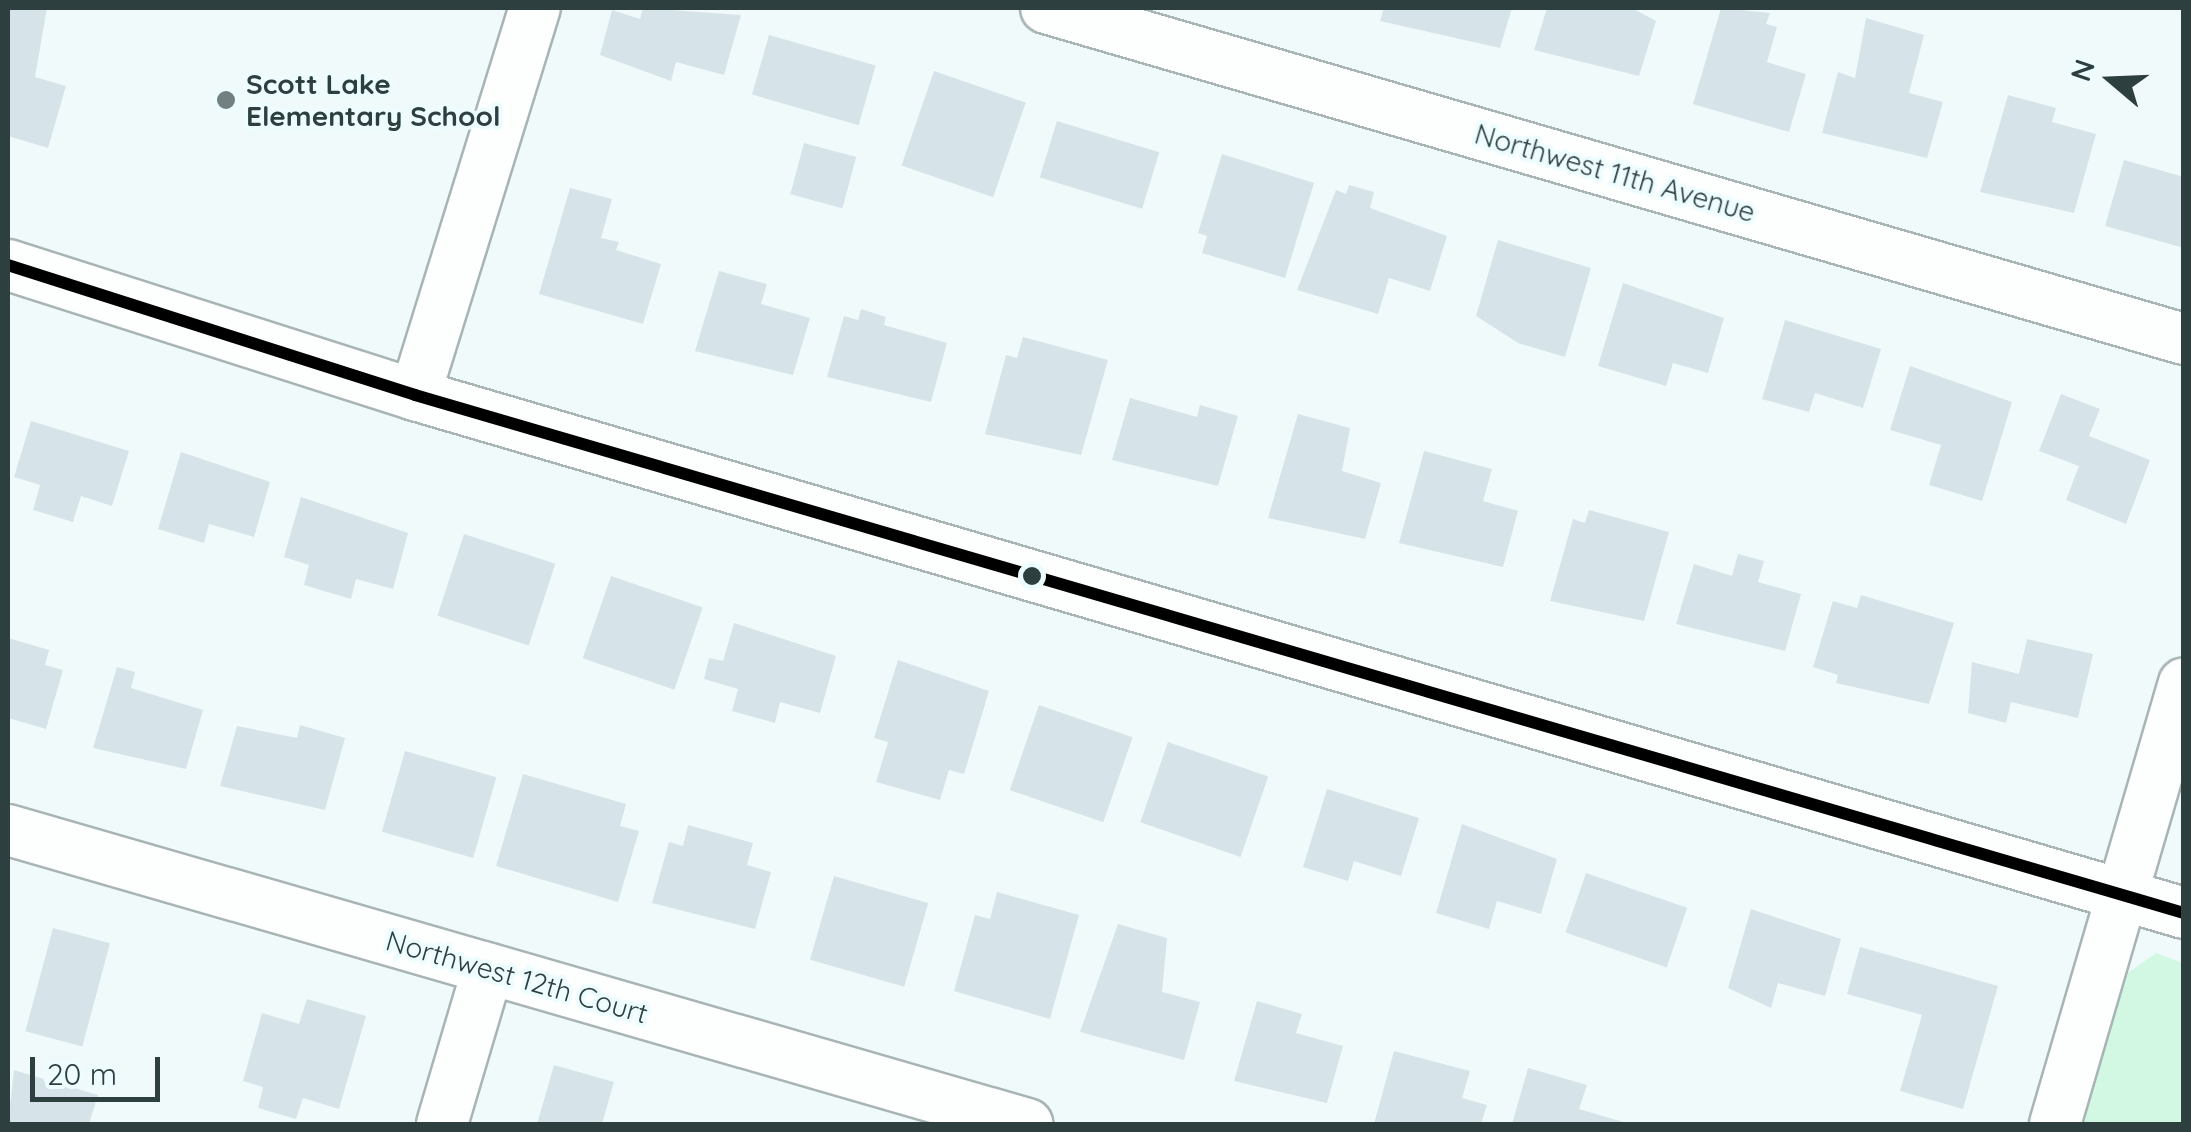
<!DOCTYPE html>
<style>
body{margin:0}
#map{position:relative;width:2191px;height:1132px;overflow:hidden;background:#f1fafb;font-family:Quicksand,sans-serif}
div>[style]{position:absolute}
.green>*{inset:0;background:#d2f8e3}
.building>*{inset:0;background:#d6e4e9;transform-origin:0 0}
.roads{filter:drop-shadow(2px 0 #a9b4b5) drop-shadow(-2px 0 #a9b4b5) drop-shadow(0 2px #a9b4b5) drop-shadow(0 -2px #a9b4b5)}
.minor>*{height:50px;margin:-25px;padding:0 25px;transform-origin:25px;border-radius:25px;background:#fdfefe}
.bus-1>*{height:12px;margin:-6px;padding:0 6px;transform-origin:6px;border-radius:6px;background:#000}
.dots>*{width:28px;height:28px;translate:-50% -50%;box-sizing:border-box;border:5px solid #edfdff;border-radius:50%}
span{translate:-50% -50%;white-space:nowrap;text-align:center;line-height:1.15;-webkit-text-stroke:8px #edfdff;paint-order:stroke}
.poi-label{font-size:28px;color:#2e3f40;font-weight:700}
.left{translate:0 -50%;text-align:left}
.street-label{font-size:28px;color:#2e3f40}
.frame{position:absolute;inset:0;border:10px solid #2e3f40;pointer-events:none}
.north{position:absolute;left:2061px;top:30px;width:100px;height:100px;-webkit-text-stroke:8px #edfdff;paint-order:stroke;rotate:289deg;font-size:28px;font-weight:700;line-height:40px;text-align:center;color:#2e3f40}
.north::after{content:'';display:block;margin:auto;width:35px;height:45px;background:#2e3f40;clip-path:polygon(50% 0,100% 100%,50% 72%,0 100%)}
.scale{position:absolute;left:30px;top:1057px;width:130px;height:45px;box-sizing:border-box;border:5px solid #2e3f40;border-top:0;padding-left:12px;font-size:30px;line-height:35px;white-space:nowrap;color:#2e3f40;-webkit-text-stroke:8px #edfdff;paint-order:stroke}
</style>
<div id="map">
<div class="green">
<i style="clip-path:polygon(2156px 953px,2183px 963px,2183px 1124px,2070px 1124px,2122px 977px)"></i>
</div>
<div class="building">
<i style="clip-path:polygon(8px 8px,47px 8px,35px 77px,66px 86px,48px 148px,8px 136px)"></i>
<i style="clip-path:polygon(643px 8px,741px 15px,724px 75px,676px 62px,671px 81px,600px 55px,612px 10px,640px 19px)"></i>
<i style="clip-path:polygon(1384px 8px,1512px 8px,1500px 48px,1380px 21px)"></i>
<i style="clip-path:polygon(1547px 8px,1632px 8px,1656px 21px,1639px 76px,1534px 50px)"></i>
<i style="clip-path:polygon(1721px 8px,1770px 13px,1766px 24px,1777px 27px,1767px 62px,1806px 74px,1789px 132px,1693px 104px)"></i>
<i style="clip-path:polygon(1866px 18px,1924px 35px,1909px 93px,1943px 102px,1927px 158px,1822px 133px,1838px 72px,1855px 78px)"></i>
<i style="left:769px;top:35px;width:111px;height:62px;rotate:16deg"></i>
<i style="left:934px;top:71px;width:97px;height:100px;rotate:19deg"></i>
<i style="clip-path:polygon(2008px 95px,2056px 108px,2052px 122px,2096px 134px,2074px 213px,1980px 192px)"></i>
<i style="left:1057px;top:121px;width:107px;height:59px;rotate:17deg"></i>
<i style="left:804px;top:143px;width:54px;height:53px;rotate:15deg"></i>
<i style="clip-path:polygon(1222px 154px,1314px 183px,1285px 278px,1202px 253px,1207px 236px,1198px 233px)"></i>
<i style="clip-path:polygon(2124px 160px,2184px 177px,2184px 248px,2105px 226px)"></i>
<i style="clip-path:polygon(1349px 185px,1374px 192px,1370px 208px,1447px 236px,1430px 291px,1389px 278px,1378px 314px,1297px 290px,1336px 190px,1346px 194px)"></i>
<i style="clip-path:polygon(570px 188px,612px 199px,601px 238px,619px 242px,616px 250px,661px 264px,643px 324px,539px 294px)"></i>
<i style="clip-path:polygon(1498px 240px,1591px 268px,1565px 357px,1518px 343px,1476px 316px)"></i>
<i style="clip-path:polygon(719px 271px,767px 284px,761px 304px,810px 318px,793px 375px,695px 351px)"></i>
<i style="clip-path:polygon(1623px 283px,1724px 318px,1708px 373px,1673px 363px,1666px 386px,1598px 366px)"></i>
<i style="clip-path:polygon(861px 309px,886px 317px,884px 325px,947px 343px,931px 402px,827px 377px,844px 316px,858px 320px)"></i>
<i style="clip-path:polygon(1785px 320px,1881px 349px,1863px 408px,1815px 393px,1809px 412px,1762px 399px)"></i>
<i style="clip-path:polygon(1023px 337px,1108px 360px,1081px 455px,985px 434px,1006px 355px,1017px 358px)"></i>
<i style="clip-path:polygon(1910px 366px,2012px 402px,1982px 501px,1929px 485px,1941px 445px,1890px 430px)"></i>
<i style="clip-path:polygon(2061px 394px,2100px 409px,2089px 436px,2150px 460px,2126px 524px,2066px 500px,2079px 466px,2039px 451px)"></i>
<i style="clip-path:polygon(1130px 398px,1197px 417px,1200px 405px,1238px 416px,1218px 486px,1112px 460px)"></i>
<i style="clip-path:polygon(1298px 414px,1350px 428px,1342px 471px,1381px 483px,1365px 539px,1268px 518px)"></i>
<i style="clip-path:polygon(31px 421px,129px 451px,112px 506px,81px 496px,73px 522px,33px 510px,40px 485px,14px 477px)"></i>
<i style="clip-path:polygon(1424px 451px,1492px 469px,1483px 501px,1518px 511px,1503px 567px,1399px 543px)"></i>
<i style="clip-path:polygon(181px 452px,270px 482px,254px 537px,209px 524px,204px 543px,158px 529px)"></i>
<i style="clip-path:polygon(301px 497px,408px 533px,393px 589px,356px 579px,351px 599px,304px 585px,309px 565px,284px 557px)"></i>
<i style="clip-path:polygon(1589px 510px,1669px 532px,1644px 621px,1550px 601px,1573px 519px,1585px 523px)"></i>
<i style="left:464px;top:534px;width:96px;height:86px;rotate:18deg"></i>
<i style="clip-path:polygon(1738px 554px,1764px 561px,1758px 582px,1801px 594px,1785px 651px,1676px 624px,1694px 564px,1732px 576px)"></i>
<i style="left:611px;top:576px;width:97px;height:87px;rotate:19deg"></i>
<i style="clip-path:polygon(1861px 595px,1954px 623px,1929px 704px,1836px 683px,1838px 675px,1813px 667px,1833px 601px,1857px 608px)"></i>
<i style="clip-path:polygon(734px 623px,836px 656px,820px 713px,780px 702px,775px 723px,732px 711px,738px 689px,704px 679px,709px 658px,723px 661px)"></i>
<i style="clip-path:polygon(8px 638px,49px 650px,45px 665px,63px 670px,46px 729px,8px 718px)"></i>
<i style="clip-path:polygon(2027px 639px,2093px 654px,2078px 718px,2011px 702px,2006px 723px,1968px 713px,1972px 662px,2019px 674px)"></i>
<i style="clip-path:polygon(898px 660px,989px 691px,964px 774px,949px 770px,940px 800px,876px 782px,888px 742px,874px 738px)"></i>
<i style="clip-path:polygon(117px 667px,135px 672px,131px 688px,203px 710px,186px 769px,93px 748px)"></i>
<i style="left:1039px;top:705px;width:99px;height:90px;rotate:19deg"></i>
<i style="clip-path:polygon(300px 725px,345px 738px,325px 810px,220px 786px,237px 726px,297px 738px)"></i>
<i style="left:1168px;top:742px;width:106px;height:85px;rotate:19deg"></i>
<i style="left:405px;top:751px;width:95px;height:84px;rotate:16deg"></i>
<i style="clip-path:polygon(523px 774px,626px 804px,620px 826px,639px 831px,618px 902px,496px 866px)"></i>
<i style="clip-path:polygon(1327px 789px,1419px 818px,1401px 876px,1354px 861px,1348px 881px,1303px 867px)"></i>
<i style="clip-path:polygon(1462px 824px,1557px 859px,1541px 914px,1497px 901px,1489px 929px,1436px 913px)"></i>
<i style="clip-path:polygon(688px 825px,753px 843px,747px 865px,771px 872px,755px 929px,652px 903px,669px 842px,683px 846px)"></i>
<i style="left:1586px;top:873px;width:107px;height:63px;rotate:19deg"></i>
<i style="left:834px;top:876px;width:98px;height:87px;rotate:16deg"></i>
<i style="clip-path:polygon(997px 892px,1079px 915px,1050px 1019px,954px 991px,975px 915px,990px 919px)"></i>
<i style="clip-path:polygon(1751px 909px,1841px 939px,1825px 996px,1778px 983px,1771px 1008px,1728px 988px)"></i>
<i style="clip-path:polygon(1118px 924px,1167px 938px,1162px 992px,1200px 1002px,1184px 1060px,1080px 1032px)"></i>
<i style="left:53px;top:928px;width:59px;height:107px;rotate:15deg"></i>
<i style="clip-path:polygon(1860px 947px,1998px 986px,1963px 1109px,1900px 1091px,1922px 1015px,1847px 994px)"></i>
<i style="clip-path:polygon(307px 999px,366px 1016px,339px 1109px,303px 1098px,296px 1119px,258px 1108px,263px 1087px,243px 1081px,262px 1013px,299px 1024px)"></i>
<i style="clip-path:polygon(1257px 1001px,1302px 1014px,1296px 1033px,1343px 1046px,1327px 1103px,1234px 1081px)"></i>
<i style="clip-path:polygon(1394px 1051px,1470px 1071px,1462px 1098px,1487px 1105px,1481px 1124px,1374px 1124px)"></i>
<i style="clip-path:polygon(554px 1065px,614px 1082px,602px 1124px,537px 1124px)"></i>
<i style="clip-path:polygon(1528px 1068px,1587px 1085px,1579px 1109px,1630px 1124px,1512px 1124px)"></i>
<i style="clip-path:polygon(14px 1070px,98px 1095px,89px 1124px,8px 1124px)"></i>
</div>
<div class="roads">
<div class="minor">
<i style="left:1046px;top:8px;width:1185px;rotate:16.22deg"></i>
<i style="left:8px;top:265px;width:427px;rotate:17.7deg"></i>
<i style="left:415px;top:395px;width:1843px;rotate:16.32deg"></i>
<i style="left:415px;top:395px;width:405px;rotate:-72.8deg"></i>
<i style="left:8px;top:830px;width:1061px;rotate:16.09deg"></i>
<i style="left:442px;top:1124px;width:162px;rotate:-73.5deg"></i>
<i style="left:2055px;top:1124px;width:459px;rotate:-73.7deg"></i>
</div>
</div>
<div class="bus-1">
<i style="left:8px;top:265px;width:427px;rotate:17.7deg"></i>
<i style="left:415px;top:395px;width:1843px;rotate:16.32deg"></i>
</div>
<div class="dots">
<i style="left:226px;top:100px;background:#728081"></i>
<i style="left:1032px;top:576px;background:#2e3f40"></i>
</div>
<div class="poi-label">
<span class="left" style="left:246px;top:100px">Scott Lake<br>Elementary School</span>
</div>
<div class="street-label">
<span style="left:1615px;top:173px;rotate:16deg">Northwest 11th Avenue</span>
<span style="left:517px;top:977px;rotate:16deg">Northwest 12th Court</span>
</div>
<div class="frame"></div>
<div class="north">N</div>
<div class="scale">20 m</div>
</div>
